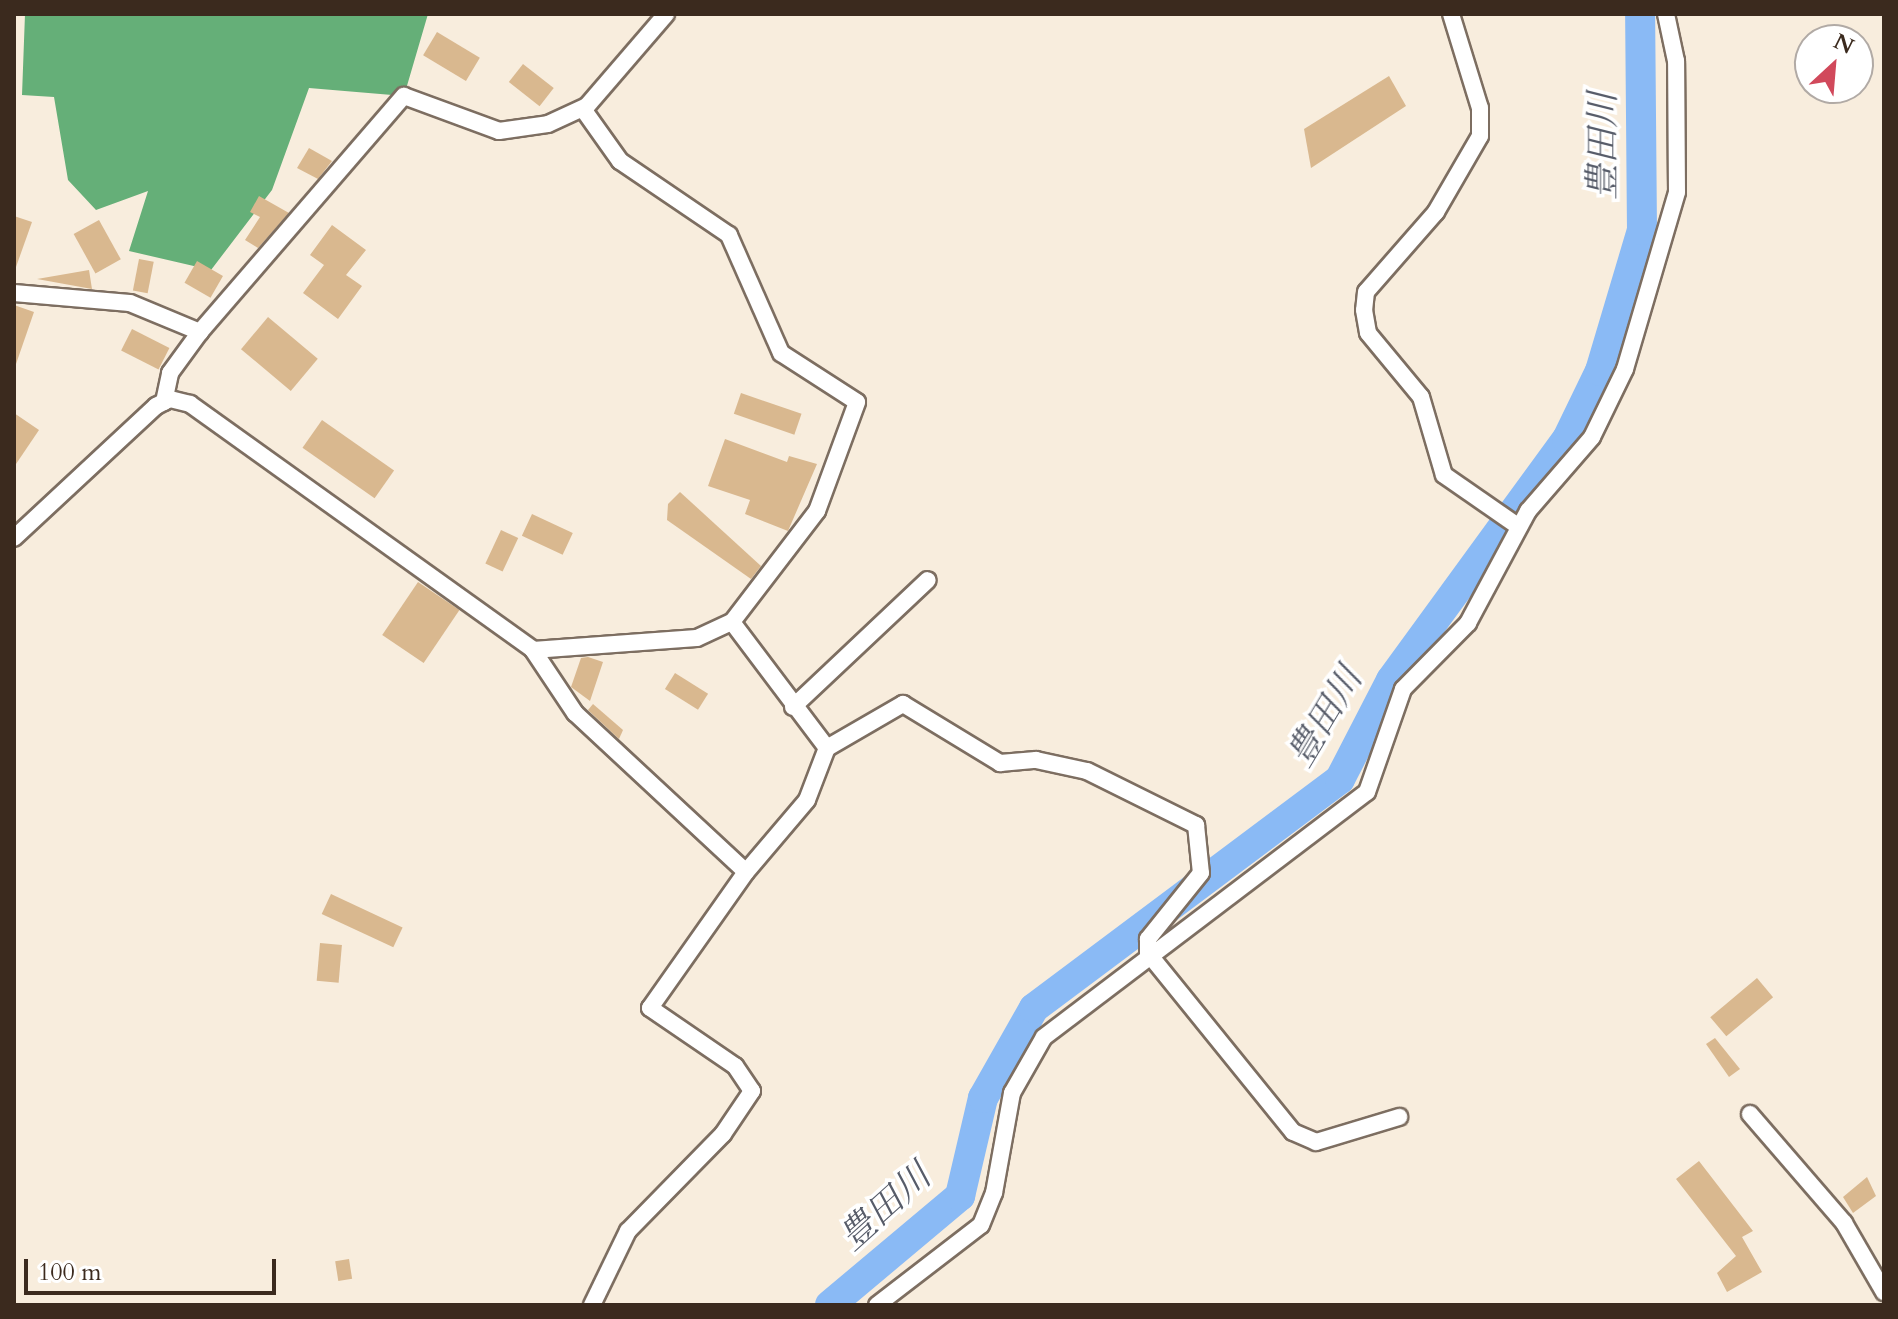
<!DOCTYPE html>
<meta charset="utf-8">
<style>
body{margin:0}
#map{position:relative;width:1898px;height:1319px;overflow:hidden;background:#f8eddd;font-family:Cardo,"Noto Serif JP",serif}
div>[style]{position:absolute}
.forest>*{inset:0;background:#65af78}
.river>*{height:30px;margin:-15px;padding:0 15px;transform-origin:15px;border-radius:15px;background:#8abaf5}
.building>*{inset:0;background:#d9b88f;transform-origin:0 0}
.roads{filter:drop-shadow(2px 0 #7d6e61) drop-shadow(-2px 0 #7d6e61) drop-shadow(0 2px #7d6e61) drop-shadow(0 -2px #7d6e61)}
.minor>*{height:16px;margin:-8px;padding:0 8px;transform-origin:8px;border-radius:8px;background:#fff}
span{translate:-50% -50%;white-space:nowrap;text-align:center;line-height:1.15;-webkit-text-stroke:7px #fff;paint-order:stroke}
.water-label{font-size:36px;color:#575c69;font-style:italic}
.frame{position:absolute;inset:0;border:16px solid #3b2a1e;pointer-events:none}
.north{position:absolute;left:1794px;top:24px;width:80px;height:80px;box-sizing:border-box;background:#fff;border:2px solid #b1aaa5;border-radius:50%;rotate:26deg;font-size:22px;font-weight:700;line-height:32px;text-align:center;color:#3b2a1e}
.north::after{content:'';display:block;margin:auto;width:28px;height:36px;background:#d1495b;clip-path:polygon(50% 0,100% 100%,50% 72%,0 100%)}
.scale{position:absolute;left:24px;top:1259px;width:252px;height:36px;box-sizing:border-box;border:4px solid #3b2a1e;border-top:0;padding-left:10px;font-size:24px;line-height:28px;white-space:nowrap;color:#3b2a1e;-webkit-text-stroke:6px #fff;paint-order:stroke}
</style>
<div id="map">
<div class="forest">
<i style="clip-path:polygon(25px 14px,428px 14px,404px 96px,309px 88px,272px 190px,211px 270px,129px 251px,148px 191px,96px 210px,68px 180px,54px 97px,22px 95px)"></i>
</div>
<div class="river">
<i style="left:830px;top:1305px;width:170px;rotate:-40deg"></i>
<i style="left:960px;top:1196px;width:101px;rotate:-76.8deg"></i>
<i style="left:983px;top:1098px;width:103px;rotate:-60.5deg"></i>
<i style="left:1034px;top:1008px;width:382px;rotate:-36.8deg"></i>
<i style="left:1340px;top:779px;width:111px;rotate:-62.7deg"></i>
<i style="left:1391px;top:680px;width:298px;rotate:-53.9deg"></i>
<i style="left:1567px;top:439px;width:76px;rotate:-64.1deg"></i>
<i style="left:1600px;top:371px;width:147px;rotate:-73.4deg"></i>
<i style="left:1642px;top:230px;width:216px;rotate:-90.5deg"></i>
</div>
<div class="building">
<i style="left:437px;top:32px;width:50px;height:27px;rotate:31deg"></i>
<i style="left:523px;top:64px;width:39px;height:23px;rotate:38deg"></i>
<i style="clip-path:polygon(1389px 76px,1406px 106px,1311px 168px,1304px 129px)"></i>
<i style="clip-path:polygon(309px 148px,332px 161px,318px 179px,297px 168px)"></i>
<i style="clip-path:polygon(259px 196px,289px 213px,258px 248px,245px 240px,260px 217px,250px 212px)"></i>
<i style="clip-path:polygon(14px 216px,32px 222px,16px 267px,14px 266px)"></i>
<i style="left:99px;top:220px;width:45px;height:29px;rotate:61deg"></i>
<i style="clip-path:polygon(332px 225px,366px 250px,346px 275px,362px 286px,338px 319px,303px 293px,324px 265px,310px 255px)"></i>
<i style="left:139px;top:259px;width:15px;height:32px;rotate:11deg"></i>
<i style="left:197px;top:261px;width:30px;height:25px;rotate:30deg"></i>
<i style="clip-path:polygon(89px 270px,92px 289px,37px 279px)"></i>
<i style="clip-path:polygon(14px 305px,34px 312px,16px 364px,14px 363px)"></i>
<i style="left:268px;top:317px;width:65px;height:42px;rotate:40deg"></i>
<i style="left:132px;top:329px;width:42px;height:24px;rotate:27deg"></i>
<i style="left:741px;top:393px;width:64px;height:22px;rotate:19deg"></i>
<i style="clip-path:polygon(14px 413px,39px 430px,14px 467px)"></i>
<i style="left:322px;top:420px;width:88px;height:34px;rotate:35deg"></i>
<i style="clip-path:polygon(725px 439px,787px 462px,789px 456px,817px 464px,788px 531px,745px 514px,750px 500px,708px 486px)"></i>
<i style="clip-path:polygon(680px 492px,761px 566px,751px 579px,667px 520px,668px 504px)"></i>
<i style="left:532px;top:514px;width:45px;height:24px;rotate:25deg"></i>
<i style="left:501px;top:530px;width:19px;height:37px;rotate:25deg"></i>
<i style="left:418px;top:582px;width:50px;height:64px;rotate:34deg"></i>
<i style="clip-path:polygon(588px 657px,603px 662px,590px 701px,571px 687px,581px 658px)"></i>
<i style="left:675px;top:673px;width:39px;height:19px;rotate:32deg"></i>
<i style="clip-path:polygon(593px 704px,623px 730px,619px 739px,588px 710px)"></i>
<i style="left:331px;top:894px;width:79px;height:22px;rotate:25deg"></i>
<i style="left:320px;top:943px;width:22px;height:38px;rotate:5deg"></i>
<i style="left:1757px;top:978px;width:25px;height:61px;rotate:50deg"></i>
<i style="clip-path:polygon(1715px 1038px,1740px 1069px,1729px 1077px,1706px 1044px)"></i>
<i style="clip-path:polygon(1699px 1161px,1753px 1231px,1742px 1237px,1762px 1272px,1727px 1292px,1717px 1273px,1736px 1256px,1676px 1179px)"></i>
<i style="clip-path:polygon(1867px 1177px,1876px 1196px,1853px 1213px,1843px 1197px)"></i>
<i style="left:349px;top:1259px;width:20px;height:14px;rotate:81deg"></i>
</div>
<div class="roads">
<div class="minor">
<i style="left:1451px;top:14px;width:98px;rotate:72.9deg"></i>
<i style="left:1480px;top:108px;width:28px;rotate:90deg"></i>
<i style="left:1480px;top:136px;width:88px;rotate:120.1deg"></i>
<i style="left:1436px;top:212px;width:106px;rotate:131.2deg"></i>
<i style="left:1366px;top:292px;width:18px;rotate:96deg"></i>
<i style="left:1364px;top:310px;width:23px;rotate:80deg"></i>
<i style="left:1368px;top:333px;width:83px;rotate:50.4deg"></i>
<i style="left:1421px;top:397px;width:81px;rotate:73.6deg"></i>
<i style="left:1444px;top:475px;width:91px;rotate:34.7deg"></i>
<i style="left:14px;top:293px;width:116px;rotate:4.9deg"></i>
<i style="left:130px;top:303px;width:76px;rotate:22.5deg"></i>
<i style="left:164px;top:402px;width:30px;rotate:-78deg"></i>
<i style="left:170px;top:373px;width:51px;rotate:-53.8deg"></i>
<i style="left:200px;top:332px;width:312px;rotate:-49.2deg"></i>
<i style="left:404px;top:96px;width:101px;rotate:20.2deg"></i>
<i style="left:499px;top:131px;width:49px;rotate:-8.1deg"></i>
<i style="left:548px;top:124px;width:43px;rotate:-24.8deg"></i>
<i style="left:587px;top:106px;width:121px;rotate:-49.3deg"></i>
<i style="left:14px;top:538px;width:194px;rotate:-42.9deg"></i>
<i style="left:156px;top:406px;width:16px;rotate:-27deg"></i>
<i style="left:170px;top:399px;width:21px;rotate:14deg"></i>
<i style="left:190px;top:404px;width:422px;rotate:35.6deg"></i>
<i style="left:533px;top:650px;width:76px;rotate:56.3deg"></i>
<i style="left:575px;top:713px;width:233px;rotate:42.9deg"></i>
<i style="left:732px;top:622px;width:158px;rotate:53deg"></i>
<i style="left:533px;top:650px;width:164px;rotate:-4.2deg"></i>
<i style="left:697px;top:638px;width:38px;rotate:-25deg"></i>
<i style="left:732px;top:622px;width:140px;rotate:-52.6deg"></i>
<i style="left:817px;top:511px;width:116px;rotate:-69.8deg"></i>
<i style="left:857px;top:402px;width:90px;rotate:-147.2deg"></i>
<i style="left:781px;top:353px;width:129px;rotate:-113.8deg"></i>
<i style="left:729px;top:235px;width:132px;rotate:-145.8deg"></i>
<i style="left:620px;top:161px;width:64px;rotate:-125.4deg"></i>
<i style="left:793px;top:707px;width:185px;rotate:-43.3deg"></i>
<i style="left:746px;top:872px;width:94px;rotate:-49.7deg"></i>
<i style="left:807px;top:800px;width:56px;rotate:-69deg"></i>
<i style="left:827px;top:748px;width:88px;rotate:-30.1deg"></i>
<i style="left:903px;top:704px;width:114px;rotate:31.3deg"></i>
<i style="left:1000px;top:763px;width:36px;rotate:-5deg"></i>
<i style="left:1036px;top:760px;width:52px;rotate:12.2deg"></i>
<i style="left:1087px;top:771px;width:122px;rotate:26.4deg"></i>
<i style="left:1196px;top:825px;width:48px;rotate:84.1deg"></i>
<i style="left:1201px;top:873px;width:85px;rotate:128.8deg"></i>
<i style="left:1148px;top:939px;width:14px;rotate:90deg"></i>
<i style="left:1148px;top:953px;width:230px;rotate:51deg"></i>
<i style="left:1293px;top:1132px;width:25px;rotate:23deg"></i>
<i style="left:1316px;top:1142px;width:87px;rotate:-16.8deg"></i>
<i style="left:1750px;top:1114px;width:144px;rotate:49.2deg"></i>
<i style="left:1844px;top:1223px;width:80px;rotate:59.9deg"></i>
<i style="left:592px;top:1305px;width:82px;rotate:-64.1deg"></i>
<i style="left:628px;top:1231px;width:136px;rotate:-45.6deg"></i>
<i style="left:723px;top:1134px;width:52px;rotate:-56deg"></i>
<i style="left:752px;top:1091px;width:30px;rotate:-124deg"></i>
<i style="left:735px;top:1066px;width:103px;rotate:-145.7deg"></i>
<i style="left:650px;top:1008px;width:166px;rotate:-54.8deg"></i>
<i style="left:877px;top:1305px;width:131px;rotate:-37.6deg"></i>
<i style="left:981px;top:1225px;width:35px;rotate:-68deg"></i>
<i style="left:994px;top:1193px;width:102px;rotate:-79.8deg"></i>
<i style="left:1012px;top:1093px;width:64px;rotate:-60.3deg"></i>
<i style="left:1044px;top:1037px;width:405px;rotate:-37.2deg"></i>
<i style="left:1367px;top:792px;width:109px;rotate:-70.7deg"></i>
<i style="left:1403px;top:689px;width:93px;rotate:-45.4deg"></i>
<i style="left:1468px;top:623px;width:127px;rotate:-61.8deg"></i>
<i style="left:1528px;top:511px;width:98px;rotate:-49.1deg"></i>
<i style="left:1592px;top:437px;width:76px;rotate:-64.1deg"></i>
<i style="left:1625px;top:369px;width:184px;rotate:-73.6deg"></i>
<i style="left:1677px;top:192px;width:131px;rotate:-90.4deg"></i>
<i style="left:1676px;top:61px;width:48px;rotate:-102deg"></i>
</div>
</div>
<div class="water-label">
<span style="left:1603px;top:146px;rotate:-90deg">豊田川</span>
<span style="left:1325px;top:717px;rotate:-59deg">豊田川</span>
<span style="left:885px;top:1207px;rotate:-42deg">豊田川</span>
</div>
<div class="frame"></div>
<div class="north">N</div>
<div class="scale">100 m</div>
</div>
